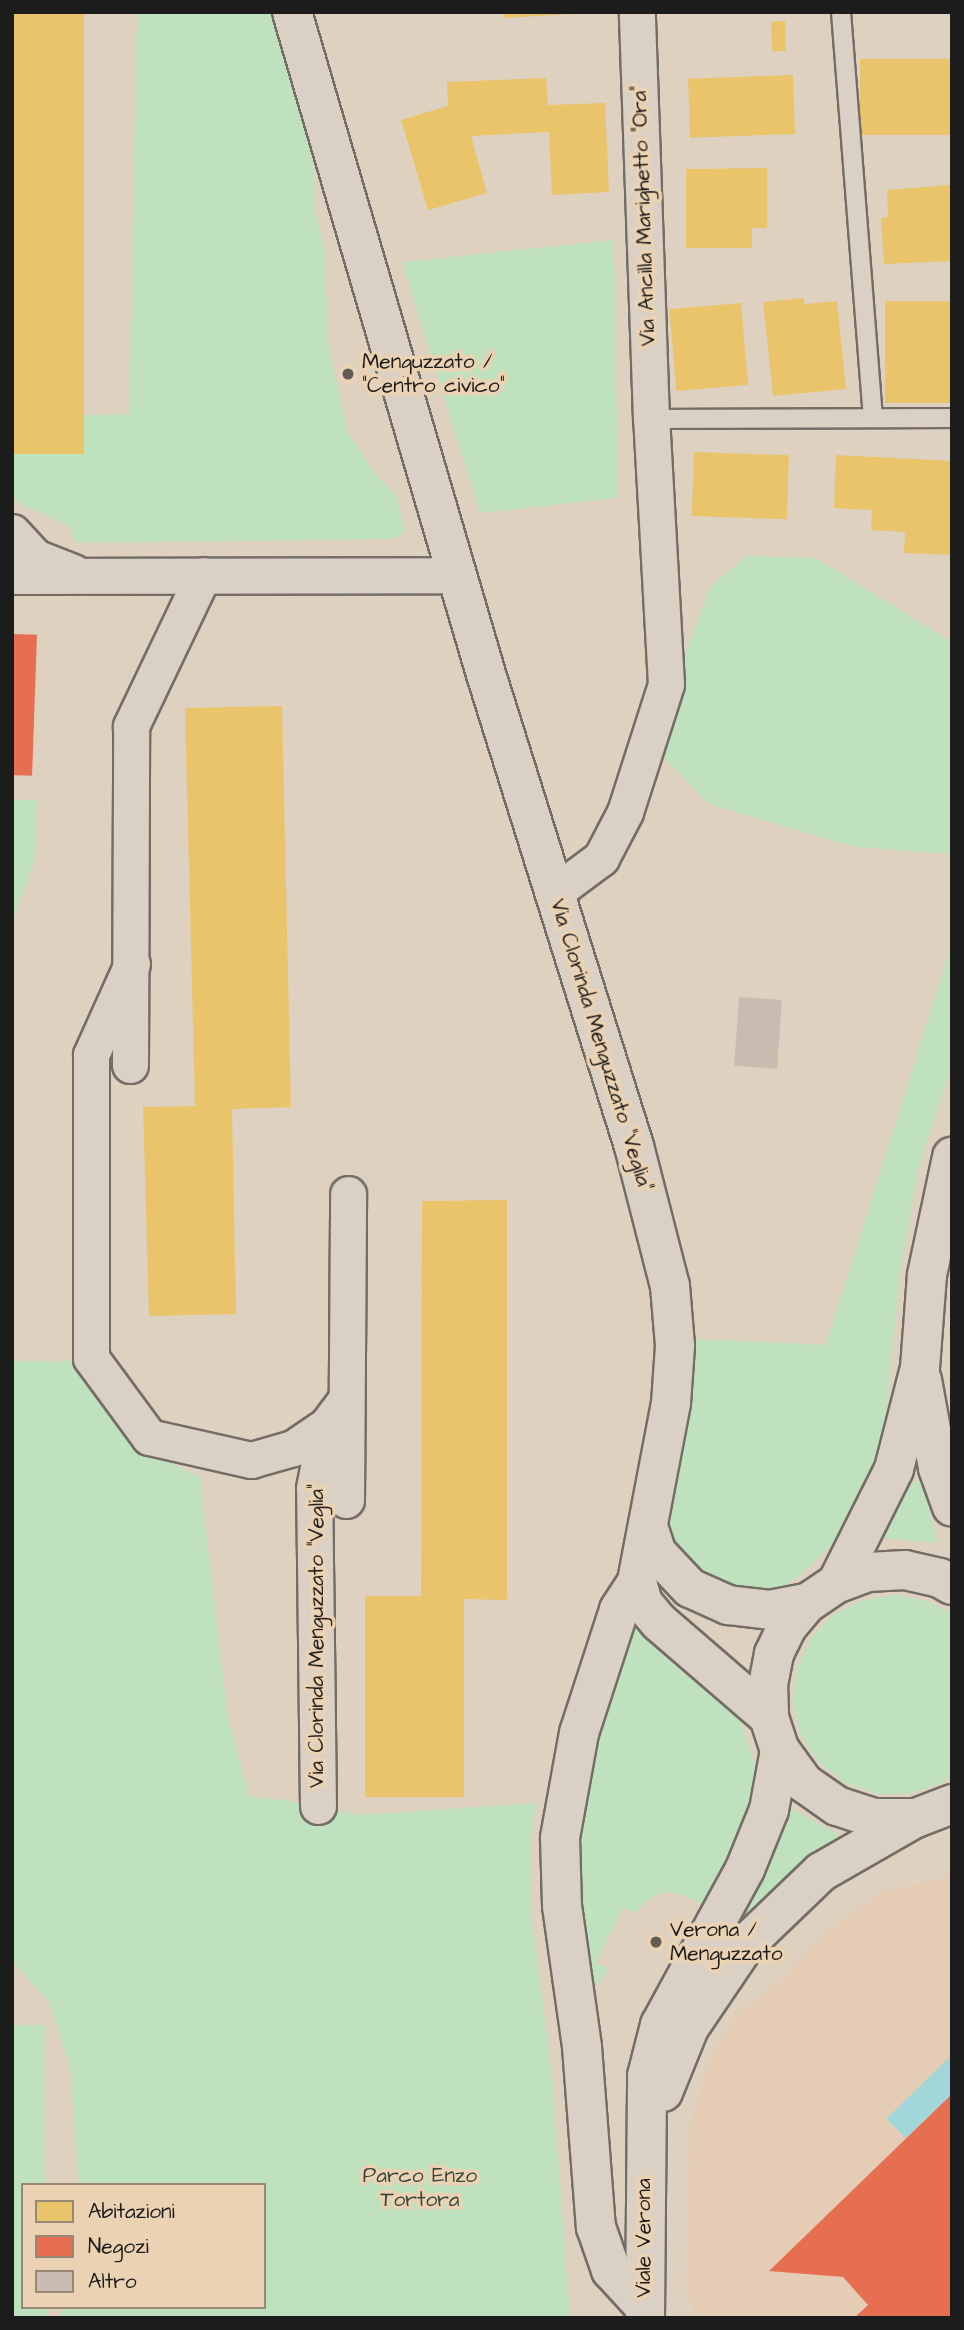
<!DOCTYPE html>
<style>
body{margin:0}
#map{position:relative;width:964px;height:2330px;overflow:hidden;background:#ded1c0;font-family:"Architects Daughter",sans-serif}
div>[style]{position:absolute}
.built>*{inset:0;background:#e4ccb5}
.green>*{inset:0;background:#c0e1bd}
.water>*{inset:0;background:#a2d7da}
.homes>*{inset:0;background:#e9c46a;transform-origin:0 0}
.shops>*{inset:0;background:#e76f51;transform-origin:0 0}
.building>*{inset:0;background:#cabbb0;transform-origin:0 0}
.roads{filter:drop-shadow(2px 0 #736d66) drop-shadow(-2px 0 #736d66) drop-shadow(0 2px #736d66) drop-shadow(0 -2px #736d66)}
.service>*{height:18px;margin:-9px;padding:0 9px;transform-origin:9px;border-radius:9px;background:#dad0c4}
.minor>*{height:35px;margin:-17.5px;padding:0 17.5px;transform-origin:17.5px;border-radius:17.5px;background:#dad0c4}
.secondary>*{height:38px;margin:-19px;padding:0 19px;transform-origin:19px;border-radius:19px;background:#dad0c4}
.dots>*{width:19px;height:19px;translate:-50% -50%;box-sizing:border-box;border:4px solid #ebd2b3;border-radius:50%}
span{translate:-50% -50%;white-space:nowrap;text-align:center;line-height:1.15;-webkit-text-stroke:7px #ebd2b3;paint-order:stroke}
.street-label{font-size:21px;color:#1c1c1c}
.poi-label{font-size:21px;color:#1c1c1c}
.left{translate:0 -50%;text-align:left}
.park-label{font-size:21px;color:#38463c}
.frame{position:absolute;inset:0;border:14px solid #1c1c1c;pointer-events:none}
.legend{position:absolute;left:21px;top:2183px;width:245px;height:126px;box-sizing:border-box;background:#ebd2b3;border:2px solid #988977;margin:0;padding:9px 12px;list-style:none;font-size:21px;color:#1c1c1c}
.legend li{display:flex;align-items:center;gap:14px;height:35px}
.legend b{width:35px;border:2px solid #988977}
</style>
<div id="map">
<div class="built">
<i style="clip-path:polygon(952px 1876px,952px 2318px,694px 2318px,686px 2289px,689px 2126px,709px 2061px,735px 2015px,777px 1983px,832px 1927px,884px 1891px)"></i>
</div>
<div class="green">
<i style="clip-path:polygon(137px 12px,271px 12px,287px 43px,315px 174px,315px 209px,325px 252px,328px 339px,337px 385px,347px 431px,376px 475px,397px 497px,405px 532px,394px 539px,76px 543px,69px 526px,12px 500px,12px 454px,81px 454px,82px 415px,129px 414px)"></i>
<i style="clip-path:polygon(614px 240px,618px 498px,480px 513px,402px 262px)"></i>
<i style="clip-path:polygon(746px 556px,816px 558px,952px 642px,952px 854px,854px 847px,709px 804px,663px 757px,667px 700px,711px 586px)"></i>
<i style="clip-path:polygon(12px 800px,37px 800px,34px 863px,12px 921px)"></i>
<i style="clip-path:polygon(952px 943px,952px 1063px,918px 1171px,900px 1274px,885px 1420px,874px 1476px,838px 1538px,801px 1575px,782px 1588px,757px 1594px,738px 1593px,695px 1572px,675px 1544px,668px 1521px,690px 1409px,696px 1339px,826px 1345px)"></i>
<i style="clip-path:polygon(12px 1361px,78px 1361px,147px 1452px,200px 1477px,227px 1712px,249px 1797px,285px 1800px,361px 1815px,537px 1803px,531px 1836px,531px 1913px,552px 2073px,570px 2318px,60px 2318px,62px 2307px,264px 2307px,264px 2185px,79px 2185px,70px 2067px,49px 2002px,12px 1961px)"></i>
<i style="clip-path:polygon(907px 1481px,923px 1482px,937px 1543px,881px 1538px)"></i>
<i style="clip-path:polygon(896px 1595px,928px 1601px,952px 1614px,952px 1775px,942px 1783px,910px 1794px,876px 1794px,845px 1783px,818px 1762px,800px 1733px,793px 1701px,797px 1668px,811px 1638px,834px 1614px,863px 1600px)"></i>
<i style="clip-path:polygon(626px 1614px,668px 1657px,711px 1684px,739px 1715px,755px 1765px,757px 1791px,752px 1819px,706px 1906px,677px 1893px,663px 1892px,646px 1901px,636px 1913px,623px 1907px,596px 1963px,608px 1968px,600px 1983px,588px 1984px,571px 1844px)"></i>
<i style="clip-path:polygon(789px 1807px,838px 1834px,839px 1842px,810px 1860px,775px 1890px,742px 1926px,733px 1920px,774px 1854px)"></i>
<i style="clip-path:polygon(12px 2025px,45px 2025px,46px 2185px,23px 2185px,23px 2307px,48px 2307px,48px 2318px,12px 2318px)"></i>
</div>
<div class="water">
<i style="clip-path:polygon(952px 2055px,952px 2094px,906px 2138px,886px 2119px)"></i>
</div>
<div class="homes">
<i style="left:12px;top:12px;width:72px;height:442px"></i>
<i style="clip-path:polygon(504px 12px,572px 12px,572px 14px,504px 18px)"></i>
<i style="left:785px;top:21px;width:30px;height:14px;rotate:88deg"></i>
<i style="left:952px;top:59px;width:76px;height:92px;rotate:90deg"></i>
<i style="left:793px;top:75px;width:59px;height:105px;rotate:88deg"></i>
<i style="clip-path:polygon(546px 78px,548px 105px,605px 103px,609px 192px,552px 195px,549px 132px,471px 136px,487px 193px,428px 210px,401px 120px,448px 106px,447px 82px)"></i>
<i style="clip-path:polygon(767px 168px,767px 228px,752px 228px,752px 248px,686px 248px,686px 169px)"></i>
<i style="clip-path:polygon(950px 185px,952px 261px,884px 264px,881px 218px,888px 217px,887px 190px)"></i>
<i style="clip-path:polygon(804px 298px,804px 304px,837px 301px,846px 389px,773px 396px,763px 302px)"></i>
<i style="left:952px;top:301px;width:102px;height:67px;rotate:90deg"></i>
<i style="left:741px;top:303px;width:82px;height:72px;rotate:85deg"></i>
<i style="left:694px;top:452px;width:95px;height:64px;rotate:2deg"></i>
<i style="clip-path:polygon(836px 455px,952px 461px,952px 555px,904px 553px,905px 532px,871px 530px,872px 510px,834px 508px)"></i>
<i style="clip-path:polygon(282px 706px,291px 1107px,232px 1109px,236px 1314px,149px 1316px,143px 1107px,195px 1106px,185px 708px)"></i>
<i style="clip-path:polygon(507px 1200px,507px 1600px,464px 1599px,464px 1797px,365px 1797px,365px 1596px,421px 1596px,422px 1201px)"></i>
</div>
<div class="shops">
<i style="left:12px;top:634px;width:25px;height:141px;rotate:2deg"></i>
<i style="clip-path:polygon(952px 2094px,952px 2318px,854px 2318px,868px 2305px,843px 2277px,769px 2271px)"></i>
</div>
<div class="building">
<i style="left:739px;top:997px;width:43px;height:69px;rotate:4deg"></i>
</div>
<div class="roads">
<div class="service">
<i style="left:841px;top:12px;width:407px;rotate:85.5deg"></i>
<i style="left:651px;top:419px;width:301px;rotate:-0.2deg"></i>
</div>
<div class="minor">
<i style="left:12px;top:532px;width:34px;rotate:47deg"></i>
<i style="left:35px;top:557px;width:41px;rotate:21.5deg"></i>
<i style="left:12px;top:576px;width:444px;rotate:-0.1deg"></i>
<i style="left:554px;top:893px;width:59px;rotate:-36.7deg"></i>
<i style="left:601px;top:858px;width:52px;rotate:-62.4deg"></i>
<i style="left:625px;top:812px;width:134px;rotate:-72.2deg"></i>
<i style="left:666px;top:684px;width:265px;rotate:-93.2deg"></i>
<i style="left:651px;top:419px;width:407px;rotate:-92deg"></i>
<i style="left:132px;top:964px;width:100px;rotate:114.3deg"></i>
<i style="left:91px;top:1055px;width:303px;rotate:90deg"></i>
<i style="left:91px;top:1358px;width:98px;rotate:53.7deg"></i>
<i style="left:149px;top:1437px;width:105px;rotate:12.7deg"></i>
<i style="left:251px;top:1460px;width:44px;rotate:-15.9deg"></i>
<i style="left:293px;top:1448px;width:40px;rotate:-34deg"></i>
<i style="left:326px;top:1426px;width:34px;rotate:-53deg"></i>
<i style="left:130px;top:1065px;width:339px;rotate:-89.8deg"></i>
<i style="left:131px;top:726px;width:167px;rotate:-64.5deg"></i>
<i style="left:346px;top:1500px;width:306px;rotate:-89.6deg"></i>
<i style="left:318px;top:1806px;width:318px;rotate:-90.7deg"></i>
<i style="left:314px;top:1488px;width:63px;rotate:-79deg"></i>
</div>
<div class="secondary">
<i style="left:292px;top:12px;width:690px;rotate:73.67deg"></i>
<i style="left:486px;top:674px;width:495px;rotate:72.6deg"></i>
<i style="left:634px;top:1146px;width:145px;rotate:75.6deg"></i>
<i style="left:670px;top:1286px;width:60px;rotate:85.2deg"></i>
<i style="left:675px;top:1346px;width:57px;rotate:94deg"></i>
<i style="left:671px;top:1403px;width:182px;rotate:100.8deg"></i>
<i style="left:637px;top:1582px;width:22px;rotate:74deg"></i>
<i style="left:643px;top:1603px;width:25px;rotate:50deg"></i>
<i style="left:659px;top:1622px;width:145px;rotate:40.8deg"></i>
<i style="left:922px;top:1380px;width:89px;rotate:79.7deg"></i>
<i style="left:938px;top:1468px;width:41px;rotate:70.3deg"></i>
<i style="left:648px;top:1526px;width:28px;rotate:72deg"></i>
<i style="left:657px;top:1553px;width:48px;rotate:46.7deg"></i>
<i style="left:690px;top:1588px;width:42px;rotate:24.1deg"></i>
<i style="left:728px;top:1605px;width:42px;rotate:6.8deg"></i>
<i style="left:770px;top:1610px;width:38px;rotate:-11deg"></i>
<i style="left:637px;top:1582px;width:33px;rotate:123deg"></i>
<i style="left:619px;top:1610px;width:129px;rotate:108deg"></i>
<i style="left:579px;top:1733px;width:107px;rotate:100.3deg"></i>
<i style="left:560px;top:1838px;width:68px;rotate:88.3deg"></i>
<i style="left:562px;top:1906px;width:142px;rotate:81.9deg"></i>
<i style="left:582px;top:2047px;width:181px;rotate:85.6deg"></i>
<i style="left:596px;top:2227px;width:46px;rotate:70.8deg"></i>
<i style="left:611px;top:2270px;width:49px;rotate:47.5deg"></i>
<i style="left:837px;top:1583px;width:127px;rotate:-63.4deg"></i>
<i style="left:894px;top:1469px;width:104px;rotate:-75.6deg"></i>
<i style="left:920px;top:1368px;width:93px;rotate:-85.7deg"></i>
<i style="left:927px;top:1275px;width:121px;rotate:-78deg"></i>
<i style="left:952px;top:1585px;width:14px;rotate:-150deg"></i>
<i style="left:940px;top:1578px;width:36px;rotate:-167deg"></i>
<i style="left:905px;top:1570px;width:37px;rotate:177deg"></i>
<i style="left:868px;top:1572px;width:33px;rotate:160deg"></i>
<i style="left:837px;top:1583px;width:36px;rotate:146deg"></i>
<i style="left:807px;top:1603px;width:31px;rotate:130deg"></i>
<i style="left:787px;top:1627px;width:30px;rotate:116deg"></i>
<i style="left:774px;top:1654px;width:31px;rotate:101deg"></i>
<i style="left:768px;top:1684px;width:33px;rotate:88deg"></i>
<i style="left:769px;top:1717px;width:35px;rotate:72deg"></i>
<i style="left:780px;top:1750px;width:41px;rotate:54deg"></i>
<i style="left:804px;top:1783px;width:40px;rotate:34.9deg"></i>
<i style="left:837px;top:1806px;width:40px;rotate:18deg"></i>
<i style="left:875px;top:1818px;width:41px"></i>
<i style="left:916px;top:1818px;width:39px;rotate:-21deg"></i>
<i style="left:663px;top:2092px;width:69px;rotate:-67.9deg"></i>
<i style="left:689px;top:2028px;width:100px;rotate:-56deg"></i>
<i style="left:745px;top:1945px;width:105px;rotate:-43.8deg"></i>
<i style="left:821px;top:1872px;width:106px;rotate:-29.9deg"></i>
<i style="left:645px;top:2317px;width:241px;rotate:-89.5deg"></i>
<i style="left:647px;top:2076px;width:53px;rotate:-75.7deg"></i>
<i style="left:660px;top:2025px;width:178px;rotate:-61.4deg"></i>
<i style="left:745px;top:1869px;width:64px;rotate:-67.9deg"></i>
<i style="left:769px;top:1810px;width:61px;rotate:-79.6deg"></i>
</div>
</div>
<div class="dots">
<i style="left:348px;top:374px;background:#605b55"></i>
<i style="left:656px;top:1942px;background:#605b55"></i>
</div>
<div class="street-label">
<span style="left:644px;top:216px;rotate:-92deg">Via Ancilla Marighetto "Ora"</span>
<span style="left:601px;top:1045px;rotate:73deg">Via Clorinda Menguzzato "Veglia"</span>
<span style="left:317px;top:1636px;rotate:-90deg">Via Clorinda Menguzzato "Veglia"</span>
<span style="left:644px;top:2238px;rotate:-90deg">Viale Verona</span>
</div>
<div class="poi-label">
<span class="left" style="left:362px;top:374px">Menguzzato /<br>"Centro civico"</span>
<span class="left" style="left:670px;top:1942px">Verona /<br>Menguzzato</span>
</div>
<div class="park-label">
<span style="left:420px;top:2188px">Parco Enzo<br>Tortora</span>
</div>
<div class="frame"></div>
<ul class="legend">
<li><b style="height:19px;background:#e9c46a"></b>Abitazioni</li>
<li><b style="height:19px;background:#e76f51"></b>Negozi</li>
<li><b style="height:19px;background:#cabbb0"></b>Altro</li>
</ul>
</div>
